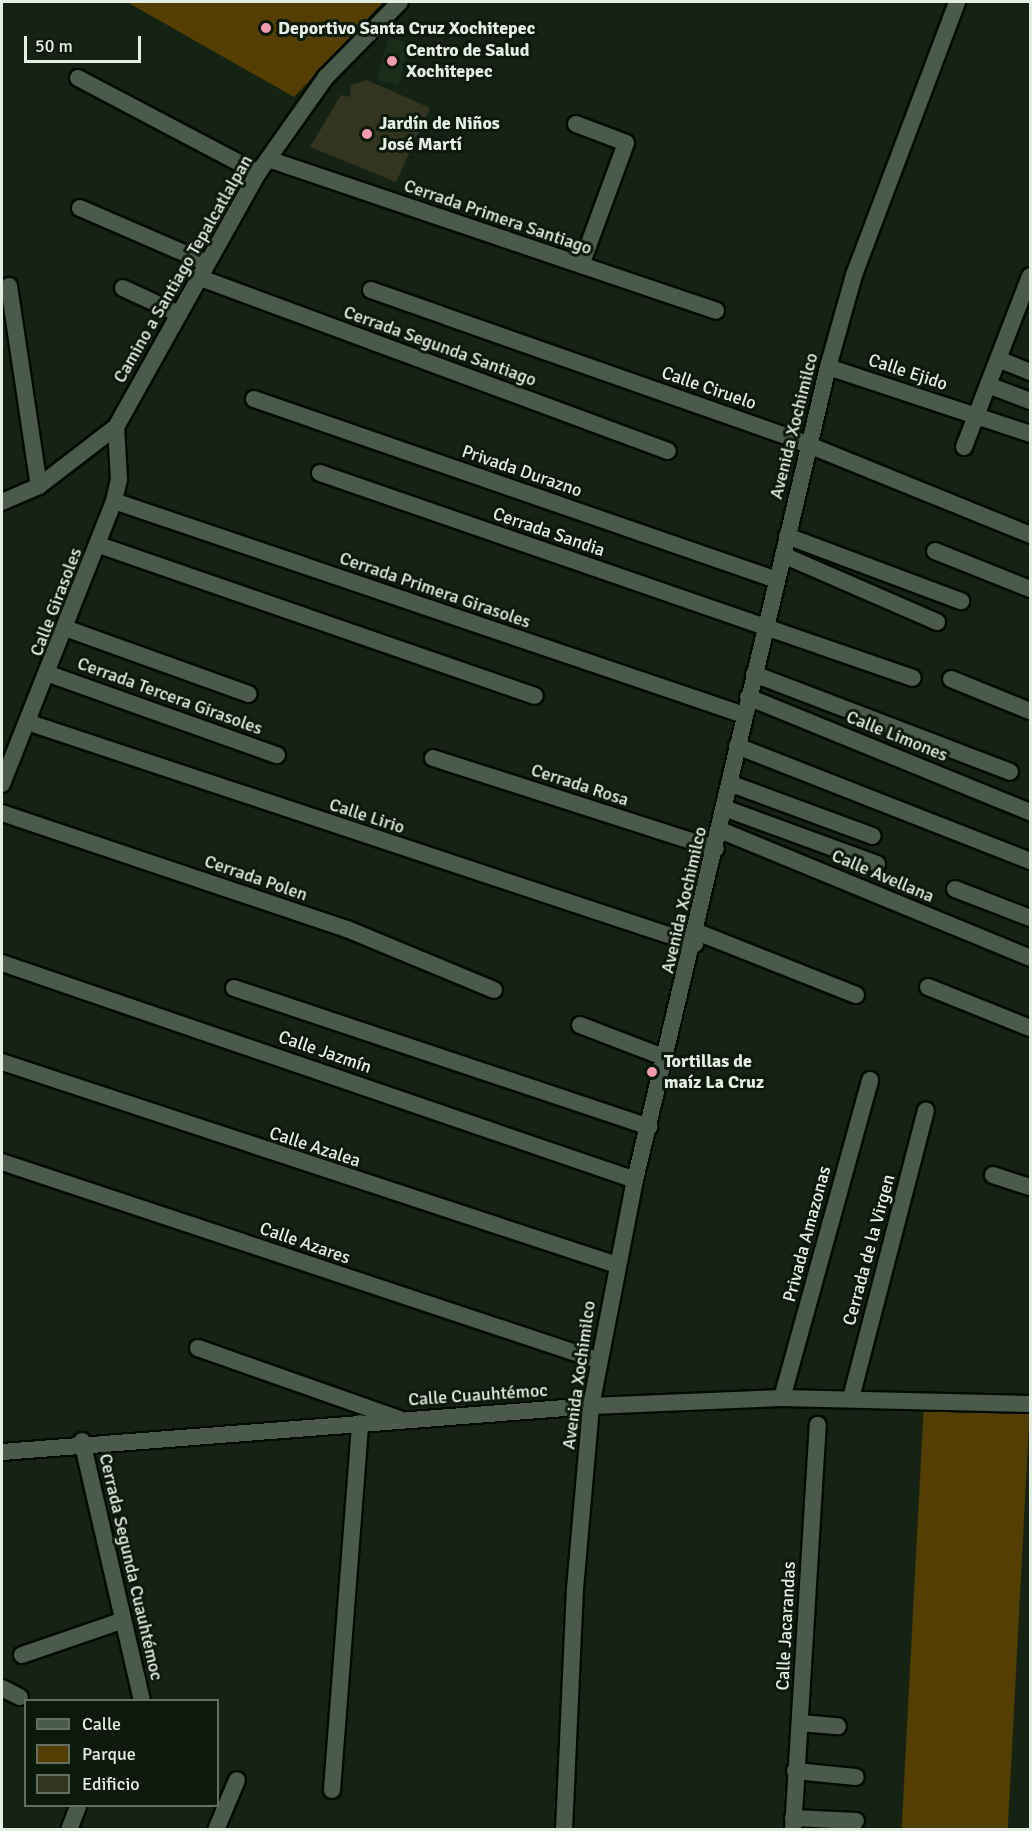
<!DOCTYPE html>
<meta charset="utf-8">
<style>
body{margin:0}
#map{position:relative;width:1032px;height:1831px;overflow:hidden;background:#152314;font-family:Signika,sans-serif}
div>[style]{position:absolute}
.built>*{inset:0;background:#1b2e19;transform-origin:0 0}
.green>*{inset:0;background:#543e00;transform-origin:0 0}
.building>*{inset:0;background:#333521}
.roads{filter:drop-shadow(2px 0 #020c02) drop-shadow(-2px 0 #020c02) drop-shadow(0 2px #020c02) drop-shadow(0 -2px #020c02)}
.minor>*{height:16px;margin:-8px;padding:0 8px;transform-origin:8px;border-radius:8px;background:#4b5b49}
.tertiary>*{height:16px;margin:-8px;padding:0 8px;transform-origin:8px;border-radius:8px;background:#4b5b49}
.dots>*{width:16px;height:16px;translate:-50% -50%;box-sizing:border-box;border:3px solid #0c1a0b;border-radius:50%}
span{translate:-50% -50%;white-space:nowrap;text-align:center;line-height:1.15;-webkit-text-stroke:6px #0c1a0b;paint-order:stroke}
.poi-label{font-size:18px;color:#e5eee4;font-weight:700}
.left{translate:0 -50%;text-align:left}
.street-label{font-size:18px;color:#e5eee4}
.frame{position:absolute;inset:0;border:3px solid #e5eee4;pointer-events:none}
.legend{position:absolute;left:24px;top:1699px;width:195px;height:108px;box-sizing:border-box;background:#0c1a0b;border:2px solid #636f62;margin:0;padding:8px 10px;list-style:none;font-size:18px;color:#e5eee4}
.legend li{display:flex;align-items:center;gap:12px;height:30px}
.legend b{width:30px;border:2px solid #636f62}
.scale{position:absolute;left:24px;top:36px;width:117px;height:27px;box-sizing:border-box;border:3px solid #e5eee4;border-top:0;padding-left:8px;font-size:18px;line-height:21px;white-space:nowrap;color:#e5eee4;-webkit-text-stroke:4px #0c1a0b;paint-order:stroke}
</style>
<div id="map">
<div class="built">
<i style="left:389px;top:38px;width:22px;height:43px;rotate:16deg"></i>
</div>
<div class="green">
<i style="clip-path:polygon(127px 2px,383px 2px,294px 97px)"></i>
<i style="left:924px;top:1402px;width:106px;height:428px;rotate:3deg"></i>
</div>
<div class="building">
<i style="clip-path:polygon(367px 80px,430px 108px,396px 182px,310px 147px,341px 95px,350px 97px,351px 85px)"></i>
</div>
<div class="roads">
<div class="minor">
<i style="left:78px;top:78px;width:204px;rotate:27.8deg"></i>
<i style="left:576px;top:124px;width:53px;rotate:20.8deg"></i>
<i style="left:626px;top:143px;width:130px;rotate:110.2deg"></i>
<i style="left:268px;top:159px;width:473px;rotate:18.7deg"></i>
<i style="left:80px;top:208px;width:138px;rotate:23.4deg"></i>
<i style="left:198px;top:277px;width:501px;rotate:20.32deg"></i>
<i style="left:9px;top:286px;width:202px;rotate:81.5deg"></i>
<i style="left:123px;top:288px;width:62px;rotate:24.9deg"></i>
<i style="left:371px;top:290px;width:448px;rotate:19.4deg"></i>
<i style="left:794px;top:439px;width:255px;rotate:22.1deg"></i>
<i style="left:998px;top:359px;width:35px;rotate:22deg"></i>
<i style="left:828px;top:367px;width:213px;rotate:18.3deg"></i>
<i style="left:988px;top:385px;width:45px;rotate:20.9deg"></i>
<i style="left:254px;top:399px;width:553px;rotate:19.09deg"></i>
<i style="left:964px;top:447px;width:183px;rotate:-68.9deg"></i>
<i style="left:320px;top:473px;width:627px;rotate:19.07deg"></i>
<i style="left:114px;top:501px;width:665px;rotate:18.76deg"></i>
<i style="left:787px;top:536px;width:186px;rotate:20.5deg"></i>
<i style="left:99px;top:545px;width:461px;rotate:19.1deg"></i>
<i style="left:935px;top:551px;width:102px;rotate:21.8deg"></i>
<i style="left:783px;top:555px;width:168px;rotate:23.5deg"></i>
<i style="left:65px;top:628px;width:195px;rotate:19.8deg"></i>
<i style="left:49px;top:674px;width:242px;rotate:19.6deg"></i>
<i style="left:754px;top:674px;width:274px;rotate:20.9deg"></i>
<i style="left:951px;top:679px;width:85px;rotate:22.1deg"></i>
<i style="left:748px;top:697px;width:305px;rotate:22.2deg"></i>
<i style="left:27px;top:722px;width:704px;rotate:18.38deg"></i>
<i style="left:737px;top:746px;width:315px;rotate:21.4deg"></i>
<i style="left:433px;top:758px;width:297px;rotate:17.8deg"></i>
<i style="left:729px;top:783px;width:153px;rotate:20.3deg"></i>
<i style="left:2px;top:784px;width:304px;rotate:-68.4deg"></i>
<i style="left:114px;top:501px;width:22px;rotate:-77deg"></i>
<i style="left:119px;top:480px;width:53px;rotate:-93.2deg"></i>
<i style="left:724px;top:808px;width:163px;rotate:20.1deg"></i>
<i style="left:2px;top:813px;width:364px;rotate:18.6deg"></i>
<i style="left:347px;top:929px;width:159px;rotate:22.5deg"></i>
<i style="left:720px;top:830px;width:335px;rotate:22.4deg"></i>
<i style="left:955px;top:889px;width:80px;rotate:21.1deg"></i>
<i style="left:697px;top:932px;width:171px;rotate:21.6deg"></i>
<i style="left:2px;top:963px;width:669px;rotate:18.92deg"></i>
<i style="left:928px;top:987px;width:110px;rotate:21.9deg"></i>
<i style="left:234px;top:988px;width:438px;rotate:18.5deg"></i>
<i style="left:580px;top:1025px;width:92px;rotate:21deg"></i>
<i style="left:2px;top:1062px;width:648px;rotate:18.27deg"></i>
<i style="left:2px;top:1162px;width:627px;rotate:18.41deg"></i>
<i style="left:993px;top:1175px;width:39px;rotate:18deg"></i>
<i style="left:198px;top:1348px;width:214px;rotate:19.4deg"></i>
<i style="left:782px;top:1398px;width:330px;rotate:-74.5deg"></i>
<i style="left:851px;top:1398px;width:297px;rotate:-75.4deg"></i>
<i style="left:82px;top:1441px;width:266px;rotate:77deg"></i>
<i style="left:2px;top:1452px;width:591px;rotate:-4.47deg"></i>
<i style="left:591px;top:1406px;width:191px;rotate:-2.4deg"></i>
<i style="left:782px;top:1398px;width:248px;rotate:1.4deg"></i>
<i style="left:22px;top:1655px;width:105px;rotate:-19deg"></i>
<i style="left:2px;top:1688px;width:20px;rotate:27deg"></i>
<i style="left:800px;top:1723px;width:38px;rotate:5deg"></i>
<i style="left:795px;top:1771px;width:61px;rotate:5.6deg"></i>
<i style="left:332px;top:1790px;width:368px;rotate:-85.6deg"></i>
<i style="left:793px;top:1818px;width:63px;rotate:2.7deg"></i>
<i style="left:69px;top:1830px;width:26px;rotate:-69deg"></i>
<i style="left:216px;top:1830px;width:54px;rotate:-67.2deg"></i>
<i style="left:564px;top:1830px;width:241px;rotate:-87.4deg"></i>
<i style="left:575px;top:1589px;width:184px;rotate:-85deg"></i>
<i style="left:591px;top:1406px;width:230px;rotate:-79deg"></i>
<i style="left:635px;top:1180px;width:836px;rotate:-76.65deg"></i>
<i style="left:828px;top:367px;width:96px;rotate:-74.2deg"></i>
<i style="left:854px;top:275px;width:292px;rotate:-69.3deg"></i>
<i style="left:793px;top:1830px;width:406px;rotate:-86.5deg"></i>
</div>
<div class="tertiary">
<i style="left:2px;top:502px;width:40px;rotate:-23.4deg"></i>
<i style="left:39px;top:486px;width:97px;rotate:-37.5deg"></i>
<i style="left:116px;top:427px;width:291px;rotate:-60.8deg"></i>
<i style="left:258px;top:173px;width:118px;rotate:-54.7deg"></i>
<i style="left:326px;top:77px;width:105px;rotate:-45.4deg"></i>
</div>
</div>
<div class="dots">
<i style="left:266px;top:28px;background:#f29ab0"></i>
<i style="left:392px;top:61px;background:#f29ab0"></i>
<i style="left:367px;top:134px;background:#f29ab0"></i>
<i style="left:652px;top:1072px;background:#f29ab0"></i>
</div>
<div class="poi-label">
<span class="left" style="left:278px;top:28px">Deportivo Santa Cruz Xochitepec</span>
<span class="left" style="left:406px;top:61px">Centro de Salud<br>Xochitepec</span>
<span class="left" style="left:379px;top:134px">Jardín de Niños<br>José Martí</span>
<span class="left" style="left:664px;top:1072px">Tortillas de<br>maíz La Cruz</span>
</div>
<div class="street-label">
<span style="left:498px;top:217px;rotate:19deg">Cerrada Primera Santiago</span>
<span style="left:183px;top:269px;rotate:-60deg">Camino a Santiago Tepalcatlalpan</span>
<span style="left:440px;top:346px;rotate:20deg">Cerrada Segunda Santiago</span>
<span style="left:908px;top:372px;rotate:18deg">Calle Ejido</span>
<span style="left:709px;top:388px;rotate:19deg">Calle Ciruelo</span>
<span style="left:794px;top:426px;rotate:-76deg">Avenida Xochimilco</span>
<span style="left:522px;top:471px;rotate:19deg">Privada Durazno</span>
<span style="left:549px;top:532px;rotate:19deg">Cerrada Sandia</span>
<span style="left:435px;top:590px;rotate:19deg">Cerrada Primera Girasoles</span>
<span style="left:56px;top:602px;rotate:-69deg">Calle Girasoles</span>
<span style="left:170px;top:696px;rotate:20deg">Cerrada Tercera Girasoles</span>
<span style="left:897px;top:736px;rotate:22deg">Calle Limones</span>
<span style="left:580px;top:785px;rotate:18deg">Cerrada Rosa</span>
<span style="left:367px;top:816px;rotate:18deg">Calle Lirio</span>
<span style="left:883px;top:876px;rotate:23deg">Calle Avellana</span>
<span style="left:256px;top:878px;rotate:19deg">Cerrada Polen</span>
<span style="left:684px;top:900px;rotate:-77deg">Avenida Xochimilco</span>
<span style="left:325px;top:1052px;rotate:19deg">Calle Jazmín</span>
<span style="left:315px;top:1147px;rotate:18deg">Calle Azalea</span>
<span style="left:807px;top:1234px;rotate:-75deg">Privada Amazonas</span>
<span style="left:305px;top:1243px;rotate:19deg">Calle Azares</span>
<span style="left:869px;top:1250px;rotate:-75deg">Cerrada de la Virgen</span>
<span style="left:579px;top:1375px;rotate:-82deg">Avenida Xochimilco</span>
<span style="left:478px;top:1395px;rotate:-4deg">Calle Cuauhtémoc</span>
<span style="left:131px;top:1567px;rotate:77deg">Cerrada Segunda Cuauhtémoc</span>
<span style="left:786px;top:1626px;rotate:-87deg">Calle Jacarandas</span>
</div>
<div class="frame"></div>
<ul class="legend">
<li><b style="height:8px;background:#4b5b49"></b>Calle</li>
<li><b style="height:16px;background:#543e00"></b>Parque</li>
<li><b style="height:16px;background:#333521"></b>Edificio</li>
</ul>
<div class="scale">50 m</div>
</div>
